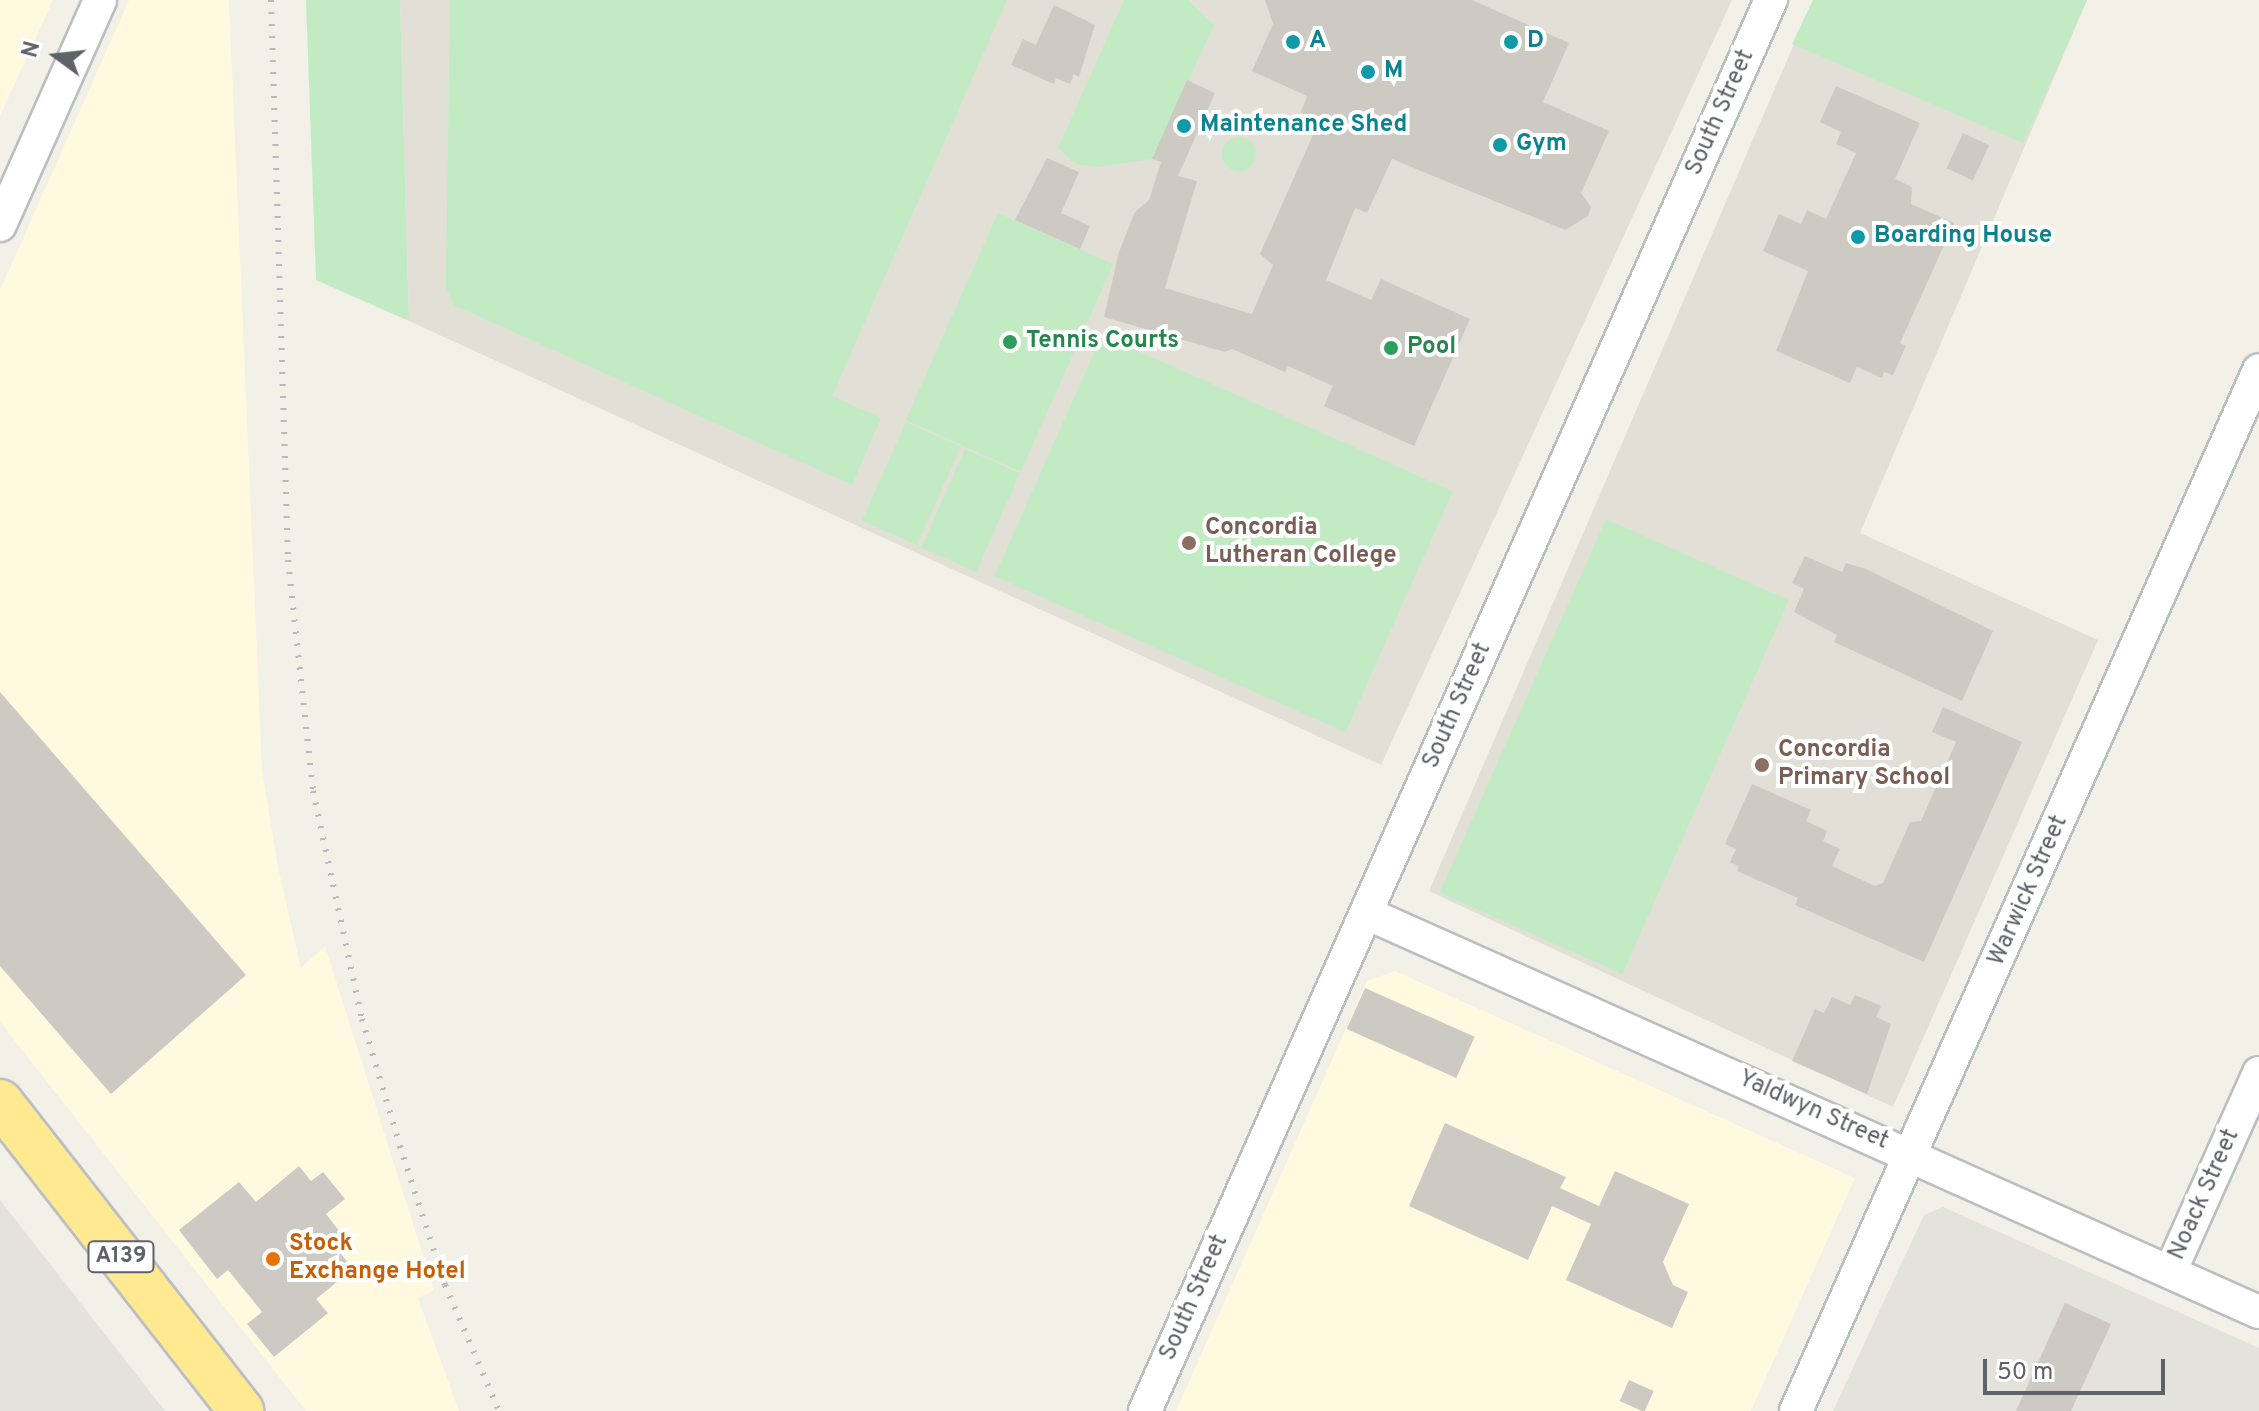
<!DOCTYPE html>
<style>
body{margin:0}
#map{position:relative;width:2259px;height:1411px;overflow:hidden;background:#f2f0e7;font-family:Overpass,sans-serif}
div>[style]{position:absolute}
.commercial>*{inset:0;background:#fff9df}
.industrial>*{inset:0;background:#e3e2db}
.education>*{inset:0;background:#e2dfd6}
.green>*{inset:0;background:#c2ebc4;transform-origin:0 0}
.round{border-radius:50%}
.building>*{inset:0;background:#cdcac4;transform-origin:0 0}
.roads{filter:drop-shadow(2px 0 #bbbec3) drop-shadow(-2px 0 #bbbec3) drop-shadow(0 2px #bbbec3) drop-shadow(0 -2px #bbbec3)}
.minor>*{height:32px;margin:-16px;padding:0 16px;transform-origin:16px;border-radius:16px;background:#fff}
.highway>*{height:44px;margin:-22px;padding:0 22px;transform-origin:22px;border-radius:22px;background:#ffe991}
.rail>*{height:6px;margin-top:-3px;transform-origin:0;background:repeating-linear-gradient(90deg,#b8b9ba 0 2px,transparent 0 12px)}
.dots>*{width:22px;height:22px;translate:-50% -50%;box-sizing:border-box;border:4px solid #fff;border-radius:50%}
span{translate:-50% -50%;white-space:nowrap;text-align:center;line-height:1.15;-webkit-text-stroke:8px #fff;paint-order:stroke}
.shield-label span{padding:2px 6px;background:#fff;border:2px solid;border-radius:6px;-webkit-text-stroke-width:0}
.shield-label{font-size:22px;color:#5e6269;font-weight:700}
.culture-label{font-size:24px;color:#0d838f;font-weight:700}
.left{translate:0 -50%;text-align:left}
.street-label{font-size:24px;color:#5e6269}
.leisure-label{font-size:24px;color:#27864d;font-weight:700}
.education-label{font-size:24px;color:#785e54;font-weight:700}
.food-label{font-size:24px;color:#c56008;font-weight:700}
.north{position:absolute;left:16px;top:16px;width:80px;height:80px;-webkit-text-stroke:6px #fff;paint-order:stroke;rotate:285deg;font-size:22px;font-weight:700;line-height:32px;text-align:center;color:#5e6269}
.north::after{content:'';display:block;margin:auto;width:28px;height:36px;background:#5e6269;clip-path:polygon(50% 0,100% 100%,50% 72%,0 100%)}
.scale{position:absolute;left:1983px;top:1359px;width:182px;height:36px;box-sizing:border-box;border:4px solid #5e6269;border-top:0;padding-left:10px;font-size:24px;line-height:28px;white-space:nowrap;color:#5e6269;-webkit-text-stroke:6px #fff;paint-order:stroke}
</style>
<div id="map">
<div class="commercial">
<i style="clip-path:polygon(0 0,53px 0,0 116px)"></i>
<i style="clip-path:polygon(129px 0,229px 0,262px 769px,278px 867px,301px 968px,325px 946px,434px 1290px,418px 1298px,459px 1411px,306px 1411px,0 1022px,0 290px)"></i>
<i style="clip-path:polygon(1395px 971px,1855px 1178px,1751px 1411px,1176px 1411px,1367px 981px)"></i>
</div>
<div class="industrial">
<i style="clip-path:polygon(0 1200px,165px 1411px,0 1411px)"></i>
<i style="clip-path:polygon(1943px 1207px,2259px 1348px,2259px 1411px,1833px 1411px,1924px 1215px)"></i>
</div>
<div class="education">
<i style="clip-path:polygon(400px 0,1732px 0,1381px 765px,409px 321px)"></i>
<i style="clip-path:polygon(1813px 0,2087px 0,1860px 533px,2098px 640px,1893px 1107px,1429px 891px)"></i>
</div>
<div class="green">
<i style="clip-path:polygon(306px 0,400px 0,409px 321px,316px 280px)"></i>
<i style="clip-path:polygon(450px 0,1007px 0,832px 396px,881px 418px,852px 485px,454px 305px,446px 288px)"></i>
<i style="clip-path:polygon(1124px 0,1188px 0,1214px 25px,1152px 159px,1097px 167px,1076px 164px,1058px 148px)"></i>
<i style="clip-path:polygon(1813px 0,2087px 0,2023px 143px,1792px 44px)"></i>
<i class="round" style="left:1222px;top:137px;width:34px;height:34px"></i>
<i style="left:998px;top:213px;width:126px;height:227px;rotate:24deg"></i>
<i style="left:1102px;top:335px;width:384px;height:264px;rotate:24deg"></i>
<i style="left:906px;top:422px;width:60px;height:108px;rotate:24deg"></i>
<i style="left:965px;top:449px;width:60px;height:108px;rotate:24deg"></i>
<i style="left:1606px;top:519px;width:200px;height:409px;rotate:24deg"></i>
</div>
<div class="building">
<i style="clip-path:polygon(1265px 0,1472px 0,1569px 43px,1543px 102px,1609px 131px,1581px 193px,1591px 207px,1588px 216px,1565px 230px,1392px 159px,1367px 213px,1355px 208px,1326px 280px,1371px 300px,1381px 279px,1470px 319px,1414px 446px,1324px 406px,1333px 386px,1288px 366px,1285px 372px,1232px 349px,1225px 352px,1104px 317px,1119px 252px,1135px 212px,1149px 200px,1161px 162px,1152px 159px,1187px 80px,1215px 93px,1178px 176px,1197px 181px,1165px 288px,1252px 314px,1273px 265px,1260px 254px,1317px 126px,1301px 112px,1307px 96px,1252px 71px,1273px 24px)"></i>
<i style="clip-path:polygon(1054px 5px,1095px 25px,1079px 77px,1074px 74px,1070px 84px,1056px 78px,1054px 84px,1011px 65px,1023px 39px,1036px 45px)"></i>
<i style="clip-path:polygon(1836px 86px,1920px 123px,1895px 179px,1912px 187px,1911px 204px,1954px 223px,1900px 343px,1906px 346px,1893px 375px,1884px 372px,1882px 378px,1857px 367px,1850px 383px,1776px 351px,1808px 271px,1763px 251px,1779px 214px,1801px 224px,1807px 210px,1826px 219px,1856px 153px,1836px 144px,1841px 132px,1820px 122px)"></i>
<i style="left:1963px;top:133px;width:29px;height:39px;rotate:25deg"></i>
<i style="clip-path:polygon(1047px 158px,1079px 172px,1061px 213px,1090px 226px,1080px 249px,1015px 220px)"></i>
<i style="clip-path:polygon(1805px 556px,1842px 572px,1846px 563px,1866px 569px,1993px 631px,1962px 701px,1834px 642px,1837px 635px,1794px 612px,1804px 589px,1792px 583px)"></i>
<i style="clip-path:polygon(0 692px,246px 975px,111px 1094px,0 966px)"></i>
<i style="clip-path:polygon(1943px 707px,2022px 742px,1924px 962px,1795px 905px,1798px 898px,1737px 871px,1739px 866px,1730px 862px,1736px 849px,1725px 844px,1752px 784px,1811px 810px,1806px 821px,1827px 831px,1823px 841px,1840px 849px,1832px 866px,1875px 886px,1883px 883px,1910px 822px,1921px 821px,1956px 742px,1932px 732px)"></i>
<i style="left:1365px;top:988px;width:120px;height:45px;rotate:24deg"></i>
<i style="clip-path:polygon(1855px 995px,1881px 1006px,1876px 1017px,1891px 1024px,1867px 1094px,1792px 1061px,1815px 1009px,1824px 1013px,1832px 997px,1850px 1005px)"></i>
<i style="clip-path:polygon(1445px 1123px,1566px 1177px,1560px 1188px,1599px 1206px,1615px 1171px,1689px 1204px,1663px 1262px,1673px 1285px,1688px 1292px,1672px 1328px,1566px 1280px,1591px 1224px,1552px 1206px,1528px 1260px,1409px 1206px)"></i>
<i style="clip-path:polygon(299px 1166px,311px 1181px,323px 1172px,345px 1199px,326px 1214px,347px 1241px,337px 1249px,353px 1269px,316px 1299px,328px 1313px,274px 1357px,247px 1324px,262px 1312px,228px 1270px,217px 1279px,179px 1230px,239px 1182px,256px 1202px)"></i>
<i style="clip-path:polygon(2065px 1303px,2111px 1324px,2071px 1411px,2016px 1411px)"></i>
<i style="left:1629px;top:1380px;width:27px;height:23px;rotate:24deg"></i>
</div>
<div class="roads">
<div class="minor">
<i style="left:0;top:225px;width:246px;rotate:-66deg"></i>
<i style="left:1366px;top:913px;width:978px;rotate:24.08deg"></i>
<i style="left:2170px;top:1272px;width:218px;rotate:-65.9deg"></i>
<i style="left:1145px;top:1411px;width:1544px;rotate:-66.08deg"></i>
<i style="left:1796px;top:1411px;width:1139px;rotate:-66.02deg"></i>
</div>
<div class="highway">
<i style="left:0;top:1102px;width:392px;rotate:52deg"></i>
</div>
</div>
<div class="rail">
<i style="left:271px;top:0;width:560px;rotate:88.26deg"></i>
<i style="left:288px;top:560px;width:232px;rotate:83.8deg"></i>
<i style="left:313px;top:791px;width:233px;rotate:77.9deg"></i>
<i style="left:362px;top:1019px;width:133px;rotate:73.3deg"></i>
<i style="left:400px;top:1146px;width:146px;rotate:72.1deg"></i>
<i style="left:445px;top:1285px;width:137px;rotate:66.8deg"></i>
</div>
<div class="dots">
<i style="left:1293px;top:42px;background:#0f9aa8"></i>
<i style="left:1511px;top:42px;background:#0f9aa8"></i>
<i style="left:1368px;top:72px;background:#0f9aa8"></i>
<i style="left:1184px;top:126px;background:#0f9aa8"></i>
<i style="left:1500px;top:145px;background:#0f9aa8"></i>
<i style="left:1858px;top:237px;background:#0f9aa8"></i>
<i style="left:1010px;top:342px;background:#2e9e5b"></i>
<i style="left:1391px;top:348px;background:#2e9e5b"></i>
<i style="left:1189px;top:543px;background:#8d6e63"></i>
<i style="left:1762px;top:765px;background:#8d6e63"></i>
<i style="left:273px;top:1259px;background:#e8710a"></i>
</div>
<div class="shield-label">
<span style="left:121px;top:1257px">A139</span>
</div>
<div class="culture-label">
<span class="left" style="left:1309px;top:42px">A</span>
<span class="left" style="left:1527px;top:42px">D</span>
<span class="left" style="left:1384px;top:72px">M</span>
<span class="left" style="left:1200px;top:126px">Maintenance Shed</span>
<span class="left" style="left:1516px;top:145px">Gym</span>
<span class="left" style="left:1874px;top:237px">Boarding House</span>
</div>
<div class="street-label">
<span style="left:1721px;top:113px;rotate:-66deg">South Street</span>
<span style="left:1458px;top:706px;rotate:-66deg">South Street</span>
<span style="left:2029px;top:891px;rotate:-66deg">Warwick Street</span>
<span style="left:1813px;top:1111px;rotate:24deg">Yaldwyn Street</span>
<span style="left:2205px;top:1195px;rotate:-66deg">Noack Street</span>
<span style="left:1195px;top:1298px;rotate:-66deg">South Street</span>
</div>
<div class="leisure-label">
<span class="left" style="left:1026px;top:342px">Tennis Courts</span>
<span class="left" style="left:1407px;top:348px">Pool</span>
</div>
<div class="education-label">
<span class="left" style="left:1205px;top:543px">Concordia<br>Lutheran College</span>
<span class="left" style="left:1778px;top:765px">Concordia<br>Primary School</span>
</div>
<div class="food-label">
<span class="left" style="left:289px;top:1259px">Stock<br>Exchange Hotel</span>
</div>
<div class="north">N</div>
<div class="scale">50 m</div>
</div>
